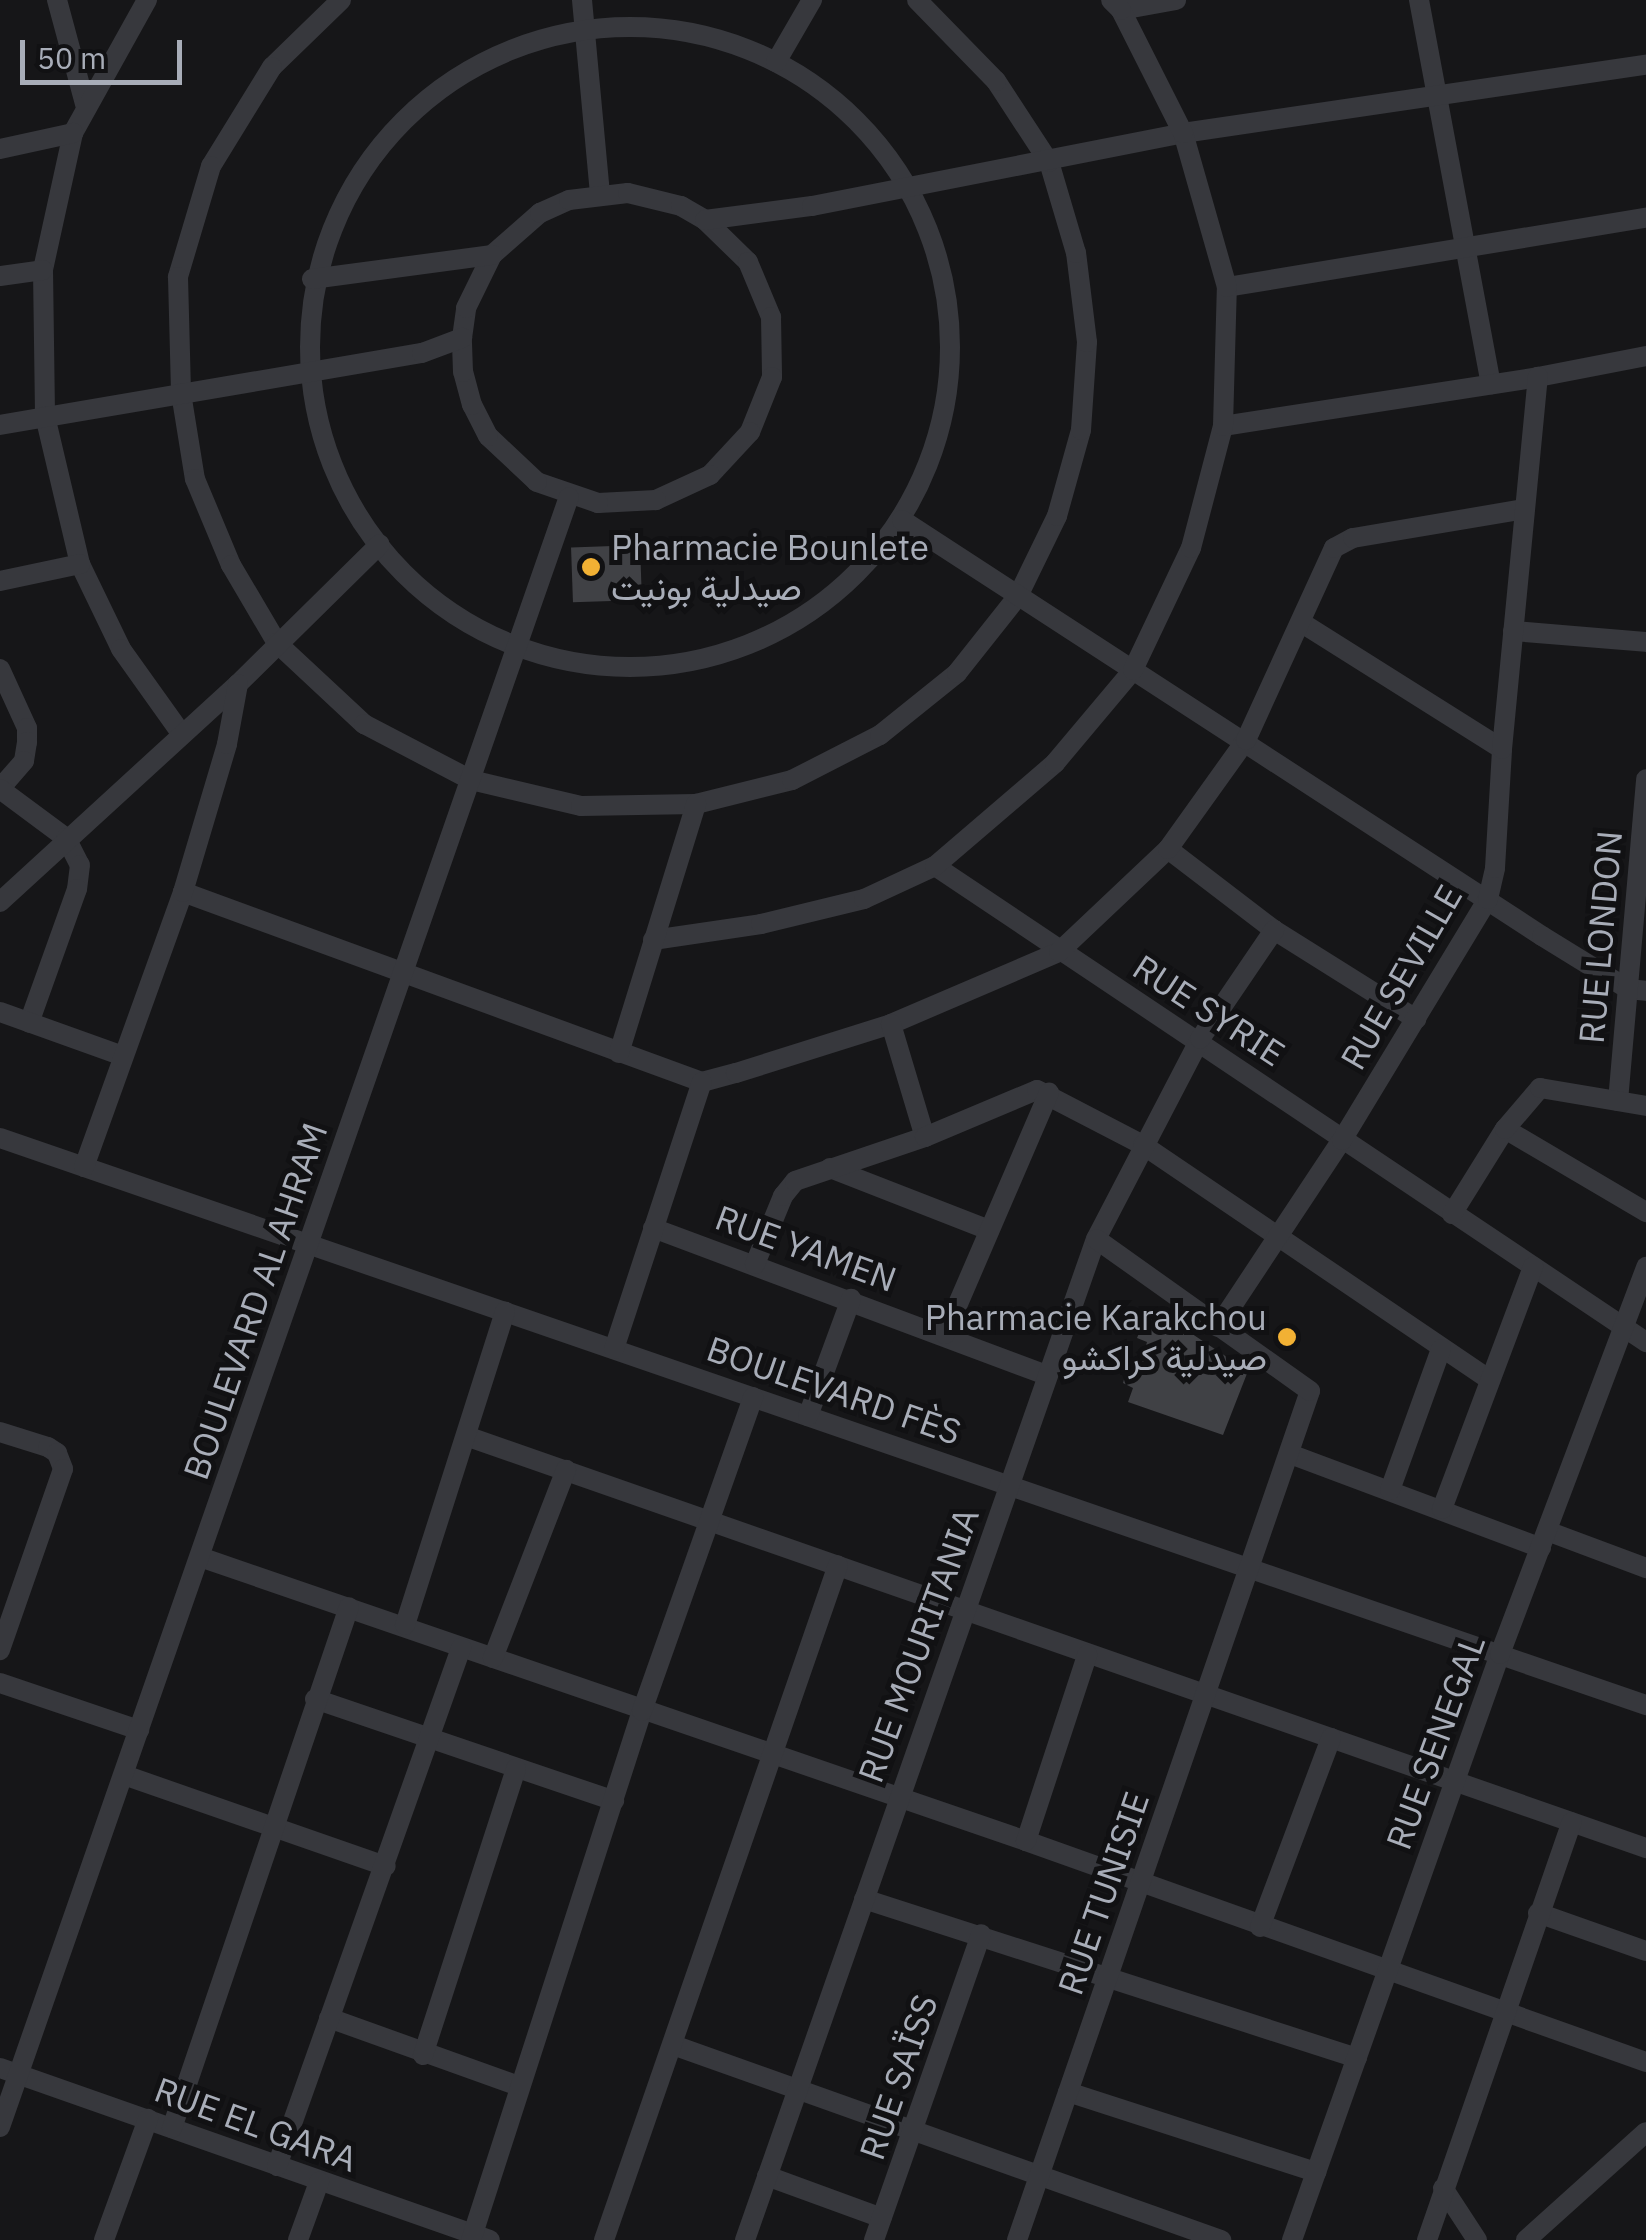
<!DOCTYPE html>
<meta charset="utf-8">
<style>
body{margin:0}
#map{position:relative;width:1646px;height:2240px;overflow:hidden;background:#161618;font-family:"IBM Plex Sans",Vazirmatn,sans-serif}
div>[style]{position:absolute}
.building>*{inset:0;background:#404145;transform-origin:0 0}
.street>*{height:20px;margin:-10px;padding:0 10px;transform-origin:10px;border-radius:10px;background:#37383d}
.street>.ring{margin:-10px;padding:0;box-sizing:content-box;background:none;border:20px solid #37383d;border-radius:50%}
.dots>*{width:28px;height:28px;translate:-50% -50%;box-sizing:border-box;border:5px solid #111113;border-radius:50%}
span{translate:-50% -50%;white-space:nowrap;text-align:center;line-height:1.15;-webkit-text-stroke:10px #111113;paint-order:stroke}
.poi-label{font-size:35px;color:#a8adb8}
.left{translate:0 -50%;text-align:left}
.right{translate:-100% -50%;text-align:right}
.street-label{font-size:35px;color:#a8adb8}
.scale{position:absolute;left:20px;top:40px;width:162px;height:45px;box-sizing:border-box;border:5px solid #a8adb8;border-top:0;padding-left:12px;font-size:30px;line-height:35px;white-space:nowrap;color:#a8adb8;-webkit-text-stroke:8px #111113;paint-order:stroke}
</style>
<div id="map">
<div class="building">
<i style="left:640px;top:545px;width:55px;height:69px;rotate:88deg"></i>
<i style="clip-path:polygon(1150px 1306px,1248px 1371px,1223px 1435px,1128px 1402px,1133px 1388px,1123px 1383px,1127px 1368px,1138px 1372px,1147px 1342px,1137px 1338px)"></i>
</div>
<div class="street">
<i style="left:57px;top:0;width:108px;rotate:74.9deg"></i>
<i style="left:147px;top:0;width:152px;rotate:119.1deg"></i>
<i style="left:73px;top:133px;width:140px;rotate:102.4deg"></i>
<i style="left:43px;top:270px;width:146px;rotate:89.2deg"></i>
<i style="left:45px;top:416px;width:152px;rotate:76.7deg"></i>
<i style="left:80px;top:564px;width:94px;rotate:64.2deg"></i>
<i style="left:121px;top:649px;width:103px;rotate:54.5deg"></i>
<i style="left:341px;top:0;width:96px;rotate:135.8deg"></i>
<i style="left:272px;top:67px;width:116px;rotate:121.6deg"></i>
<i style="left:211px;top:166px;width:116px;rotate:106.6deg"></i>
<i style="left:178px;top:277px;width:116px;rotate:88.5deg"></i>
<i style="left:181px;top:393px;width:87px;rotate:80.8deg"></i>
<i style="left:195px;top:479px;width:93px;rotate:67.3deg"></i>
<i style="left:231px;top:565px;width:91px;rotate:59.5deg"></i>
<i style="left:277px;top:643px;width:119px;rotate:43deg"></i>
<i style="left:364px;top:724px;width:121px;rotate:27.6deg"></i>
<i style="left:471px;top:780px;width:113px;rotate:13.3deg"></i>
<i style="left:581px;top:806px;width:115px;rotate:-1deg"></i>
<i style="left:696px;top:804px;width:99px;rotate:-14deg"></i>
<i style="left:792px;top:780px;width:99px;rotate:-27.1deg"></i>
<i style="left:880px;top:735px;width:99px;rotate:-38.8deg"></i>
<i style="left:957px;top:673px;width:98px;rotate:-51.6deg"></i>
<i style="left:1018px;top:596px;width:89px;rotate:-64deg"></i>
<i style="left:1057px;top:516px;width:89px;rotate:-74.4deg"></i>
<i style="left:1081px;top:430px;width:88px;rotate:-86.1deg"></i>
<i style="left:1087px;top:342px;width:90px;rotate:-97deg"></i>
<i style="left:1076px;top:253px;width:95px;rotate:-106.5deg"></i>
<i style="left:1049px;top:162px;width:97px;rotate:-123.2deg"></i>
<i style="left:996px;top:81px;width:113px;rotate:-134.3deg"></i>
<i style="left:582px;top:0;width:195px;rotate:84.7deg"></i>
<i style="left:1419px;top:0;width:391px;rotate:79.4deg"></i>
<i style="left:1121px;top:10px;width:56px;rotate:-10.3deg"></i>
<i class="ring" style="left:310px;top:27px;width:620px;height:620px"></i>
<i style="left:776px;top:62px;width:72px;rotate:-59.9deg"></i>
<i style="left:0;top:149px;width:75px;rotate:-12.4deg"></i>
<i style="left:705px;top:220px;width:60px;rotate:44.3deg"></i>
<i style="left:748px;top:262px;width:60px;rotate:67.3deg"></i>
<i style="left:771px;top:317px;width:60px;rotate:89deg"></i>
<i style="left:772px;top:377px;width:59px;rotate:111.8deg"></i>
<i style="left:750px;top:432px;width:59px;rotate:132.9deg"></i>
<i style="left:710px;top:475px;width:60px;rotate:155.2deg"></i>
<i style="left:656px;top:500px;width:58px;rotate:177deg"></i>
<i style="left:598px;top:503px;width:65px;rotate:-161deg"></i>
<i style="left:537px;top:482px;width:67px;rotate:-136.8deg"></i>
<i style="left:488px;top:436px;width:35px;rotate:-117deg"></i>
<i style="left:472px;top:405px;width:34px;rotate:-105deg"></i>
<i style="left:463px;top:372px;width:34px;rotate:-92deg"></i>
<i style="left:462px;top:338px;width:30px;rotate:-82deg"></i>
<i style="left:466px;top:308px;width:59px;rotate:-63.9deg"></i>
<i style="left:492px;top:255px;width:64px;rotate:-41.2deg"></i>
<i style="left:540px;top:213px;width:32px;rotate:-24deg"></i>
<i style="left:569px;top:200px;width:59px;rotate:-6.8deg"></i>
<i style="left:628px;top:193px;width:55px;rotate:13.8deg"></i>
<i style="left:681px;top:206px;width:28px;rotate:30deg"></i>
<i style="left:705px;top:220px;width:108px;rotate:-7.5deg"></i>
<i style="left:812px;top:206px;width:378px;rotate:-11.1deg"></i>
<i style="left:1183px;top:133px;width:468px;rotate:-8.4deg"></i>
<i style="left:0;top:276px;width:43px;rotate:-7.9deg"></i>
<i style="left:312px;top:279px;width:182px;rotate:-7.6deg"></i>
<i style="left:1227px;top:287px;width:425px;rotate:-9.4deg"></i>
<i style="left:0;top:425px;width:428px;rotate:-9.7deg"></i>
<i style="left:422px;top:353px;width:43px;rotate:-20.6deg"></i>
<i style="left:1223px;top:426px;width:319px;rotate:-8.8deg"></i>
<i style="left:1538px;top:377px;width:110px;rotate:-11deg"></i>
<i style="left:902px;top:520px;width:763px;rotate:33.02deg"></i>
<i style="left:1542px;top:936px;width:101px;rotate:31.6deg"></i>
<i style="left:1628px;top:989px;width:18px;rotate:6deg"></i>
<i style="left:0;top:581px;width:82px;rotate:-12deg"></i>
<i style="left:1302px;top:623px;width:236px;rotate:32.2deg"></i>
<i style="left:1513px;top:631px;width:133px;rotate:4.7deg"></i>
<i style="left:0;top:669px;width:65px;rotate:65.4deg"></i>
<i style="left:27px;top:728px;width:14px;rotate:90deg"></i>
<i style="left:27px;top:742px;width:19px;rotate:99deg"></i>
<i style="left:24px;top:761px;width:37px;rotate:131deg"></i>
<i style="left:0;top:789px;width:82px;rotate:36.6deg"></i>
<i style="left:66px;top:838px;width:30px;rotate:63deg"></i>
<i style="left:80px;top:865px;width:24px;rotate:97deg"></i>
<i style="left:77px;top:889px;width:142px;rotate:109.7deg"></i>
<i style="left:1168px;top:849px;width:133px;rotate:37.4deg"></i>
<i style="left:1274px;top:930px;width:168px;rotate:32.1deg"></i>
<i style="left:935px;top:866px;width:856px;rotate:33.8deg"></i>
<i style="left:183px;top:892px;width:553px;rotate:20.11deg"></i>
<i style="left:702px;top:1082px;width:35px;rotate:-15deg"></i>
<i style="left:736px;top:1073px;width:163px;rotate:-17.5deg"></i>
<i style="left:891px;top:1024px;width:183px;rotate:-23.2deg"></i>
<i style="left:1059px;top:952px;width:150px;rotate:-43.4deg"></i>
<i style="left:1168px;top:849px;width:134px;rotate:-54.4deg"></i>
<i style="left:1246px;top:740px;width:211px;rotate:-65.4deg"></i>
<i style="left:1334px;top:548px;width:21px;rotate:-28deg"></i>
<i style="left:1353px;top:538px;width:174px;rotate:-9.6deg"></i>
<i style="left:0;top:902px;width:323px;rotate:-42.5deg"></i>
<i style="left:238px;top:684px;width:199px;rotate:-44.6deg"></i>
<i style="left:653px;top:940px;width:109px;rotate:-8.4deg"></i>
<i style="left:761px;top:924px;width:106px;rotate:-13.6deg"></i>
<i style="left:864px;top:899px;width:78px;rotate:-24.9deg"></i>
<i style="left:935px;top:866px;width:158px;rotate:-40.6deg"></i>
<i style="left:1055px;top:763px;width:121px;rotate:-50deg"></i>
<i style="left:1133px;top:670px;width:135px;rotate:-64.6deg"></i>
<i style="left:1191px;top:548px;width:126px;rotate:-75.3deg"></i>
<i style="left:1223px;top:426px;width:139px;rotate:-88.4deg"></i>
<i style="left:1227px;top:287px;width:160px;rotate:-105.9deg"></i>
<i style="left:1183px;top:133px;width:138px;rotate:-116.8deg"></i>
<i style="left:1121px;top:10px;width:14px;rotate:-135deg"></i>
<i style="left:0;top:1012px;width:131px;rotate:19.7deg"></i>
<i style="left:891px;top:1024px;width:118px;rotate:73.3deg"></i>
<i style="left:619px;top:1053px;width:261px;rotate:-72.8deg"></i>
<i style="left:1618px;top:1101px;width:323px;rotate:-85deg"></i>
<i style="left:1505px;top:1129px;width:164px;rotate:30.5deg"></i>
<i style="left:0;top:1138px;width:1741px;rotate:19.01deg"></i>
<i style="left:84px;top:1167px;width:292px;rotate:-70.2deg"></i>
<i style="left:183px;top:892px;width:154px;rotate:-73.4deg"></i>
<i style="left:227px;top:744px;width:61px;rotate:-79.6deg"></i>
<i style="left:830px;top:1168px;width:171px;rotate:21.3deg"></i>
<i style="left:1452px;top:1214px;width:100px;rotate:-58.1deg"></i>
<i style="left:1505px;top:1129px;width:54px;rotate:-49.5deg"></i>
<i style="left:1540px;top:1088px;width:108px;rotate:9.6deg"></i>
<i style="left:653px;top:1228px;width:421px;rotate:20.5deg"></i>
<i style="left:755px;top:1264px;width:74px;rotate:-67.6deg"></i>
<i style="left:783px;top:1196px;width:19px;rotate:-51deg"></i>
<i style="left:795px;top:1181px;width:137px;rotate:-18.7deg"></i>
<i style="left:925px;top:1137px;width:121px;rotate:-22.8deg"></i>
<i style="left:1037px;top:1090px;width:119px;rotate:27.4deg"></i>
<i style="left:1143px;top:1145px;width:419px;rotate:34.1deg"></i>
<i style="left:1218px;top:1327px;width:224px;rotate:-56.5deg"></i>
<i style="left:1342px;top:1140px;width:282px;rotate:-58.8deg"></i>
<i style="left:1488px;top:899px;width:32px;rotate:-77deg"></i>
<i style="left:1495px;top:868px;width:119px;rotate:-86.6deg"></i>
<i style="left:1502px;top:749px;width:374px;rotate:-84.5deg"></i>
<i style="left:945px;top:1334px;width:263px;rotate:-66.7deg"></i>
<i style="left:614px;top:1349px;width:281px;rotate:-71.8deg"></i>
<i style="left:808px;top:1416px;width:125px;rotate:-69.8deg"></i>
<i style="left:0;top:1432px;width:50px;rotate:17.4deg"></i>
<i style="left:48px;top:1447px;width:11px;rotate:34deg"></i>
<i style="left:57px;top:1453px;width:17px;rotate:69deg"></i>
<i style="left:63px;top:1469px;width:192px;rotate:109.2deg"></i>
<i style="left:466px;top:1436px;width:1250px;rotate:19.25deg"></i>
<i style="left:1290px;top:1454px;width:268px;rotate:20.5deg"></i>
<i style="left:1390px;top:1490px;width:150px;rotate:-70.1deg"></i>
<i style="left:1442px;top:1509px;width:259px;rotate:-69.4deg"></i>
<i style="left:1547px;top:1531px;width:106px;rotate:20.5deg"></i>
<i style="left:200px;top:1557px;width:873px;rotate:18.97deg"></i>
<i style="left:1026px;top:1841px;width:658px;rotate:19.62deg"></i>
<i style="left:405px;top:1625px;width:329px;rotate:-72.3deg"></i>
<i style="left:493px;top:1658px;width:202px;rotate:-68.8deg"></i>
<i style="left:0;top:1683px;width:147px;rotate:18.7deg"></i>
<i style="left:315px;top:1699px;width:316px;rotate:18.8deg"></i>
<i style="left:124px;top:1775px;width:277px;rotate:19.2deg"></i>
<i style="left:1026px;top:1841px;width:196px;rotate:-71.8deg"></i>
<i style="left:864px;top:1899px;width:518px;rotate:17.88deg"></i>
<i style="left:1538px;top:1913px;width:114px;rotate:19.4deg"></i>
<i style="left:1260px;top:1927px;width:202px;rotate:-69.4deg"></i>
<i style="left:329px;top:2018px;width:202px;rotate:19.7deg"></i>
<i style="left:673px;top:2045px;width:582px;rotate:19.59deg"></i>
<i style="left:423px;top:2055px;width:301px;rotate:-72deg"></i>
<i style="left:0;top:2068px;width:519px;rotate:19.34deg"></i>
<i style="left:1068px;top:2092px;width:261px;rotate:17.9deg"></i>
<i style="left:0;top:2127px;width:1726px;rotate:-70.76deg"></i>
<i style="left:172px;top:2128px;width:550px;rotate:-71.24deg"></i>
<i style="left:277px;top:2166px;width:550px;rotate:-70.44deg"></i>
<i style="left:767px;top:2176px;width:122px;rotate:20.1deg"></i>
<i style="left:1443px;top:2188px;width:62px;rotate:56.8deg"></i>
<i style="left:104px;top:2240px;width:129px;rotate:-70deg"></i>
<i style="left:298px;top:2240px;width:62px;rotate:-70.1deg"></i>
<i style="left:471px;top:2240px;width:556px;rotate:-72.09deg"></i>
<i style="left:642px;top:1711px;width:333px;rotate:-70.5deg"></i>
<i style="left:604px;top:2240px;width:714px;rotate:-70.88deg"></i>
<i style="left:745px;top:2240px;width:1061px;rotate:-70.68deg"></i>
<i style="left:1096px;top:1239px;width:225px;rotate:-62.5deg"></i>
<i style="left:1200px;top:1039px;width:132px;rotate:-55.8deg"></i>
<i style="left:874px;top:2240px;width:324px;rotate:-70.7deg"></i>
<i style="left:1017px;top:2240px;width:898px;rotate:-70.96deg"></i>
<i style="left:1310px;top:1391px;width:262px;rotate:-144.6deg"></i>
<i style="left:1292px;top:2240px;width:622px;rotate:-70.46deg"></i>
<i style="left:1500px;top:1654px;width:414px;rotate:-69.3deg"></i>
<i style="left:1427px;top:2240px;width:442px;rotate:-70.9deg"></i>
<i style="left:1526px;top:2240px;width:161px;rotate:-42deg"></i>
</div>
<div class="dots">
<i style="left:591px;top:567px;background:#f2b134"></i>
<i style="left:1287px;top:1337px;background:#f2b134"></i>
</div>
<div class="poi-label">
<span class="left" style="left:611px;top:567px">Pharmacie Bounlete<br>صيدلية بونيت</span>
<span class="right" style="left:1267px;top:1337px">Pharmacie Karakchou<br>صيدلية كراكشو</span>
</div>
<div class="street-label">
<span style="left:1600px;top:937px;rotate:-85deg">RUE LONDON</span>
<span style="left:1401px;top:977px;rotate:-60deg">RUE SEVILLE</span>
<span style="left:1209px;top:1010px;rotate:33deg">RUE SYRIE</span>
<span style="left:806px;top:1248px;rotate:20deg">RUE YAMEN</span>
<span style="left:255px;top:1301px;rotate:-71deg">BOULEVARD AL AHRAM</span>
<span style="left:834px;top:1390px;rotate:19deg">BOULEVARD FÈS</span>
<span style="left:918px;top:1645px;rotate:-70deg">RUE MOURITANIA</span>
<span style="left:1435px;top:1742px;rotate:-70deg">RUE SENEGAL</span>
<span style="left:1103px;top:1893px;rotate:-71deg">RUE TUNISIE</span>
<span style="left:898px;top:2077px;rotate:-71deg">RUE SAÏSS</span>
<span style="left:256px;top:2124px;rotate:20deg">RUE EL GARA</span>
</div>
<div class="scale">50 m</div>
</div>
